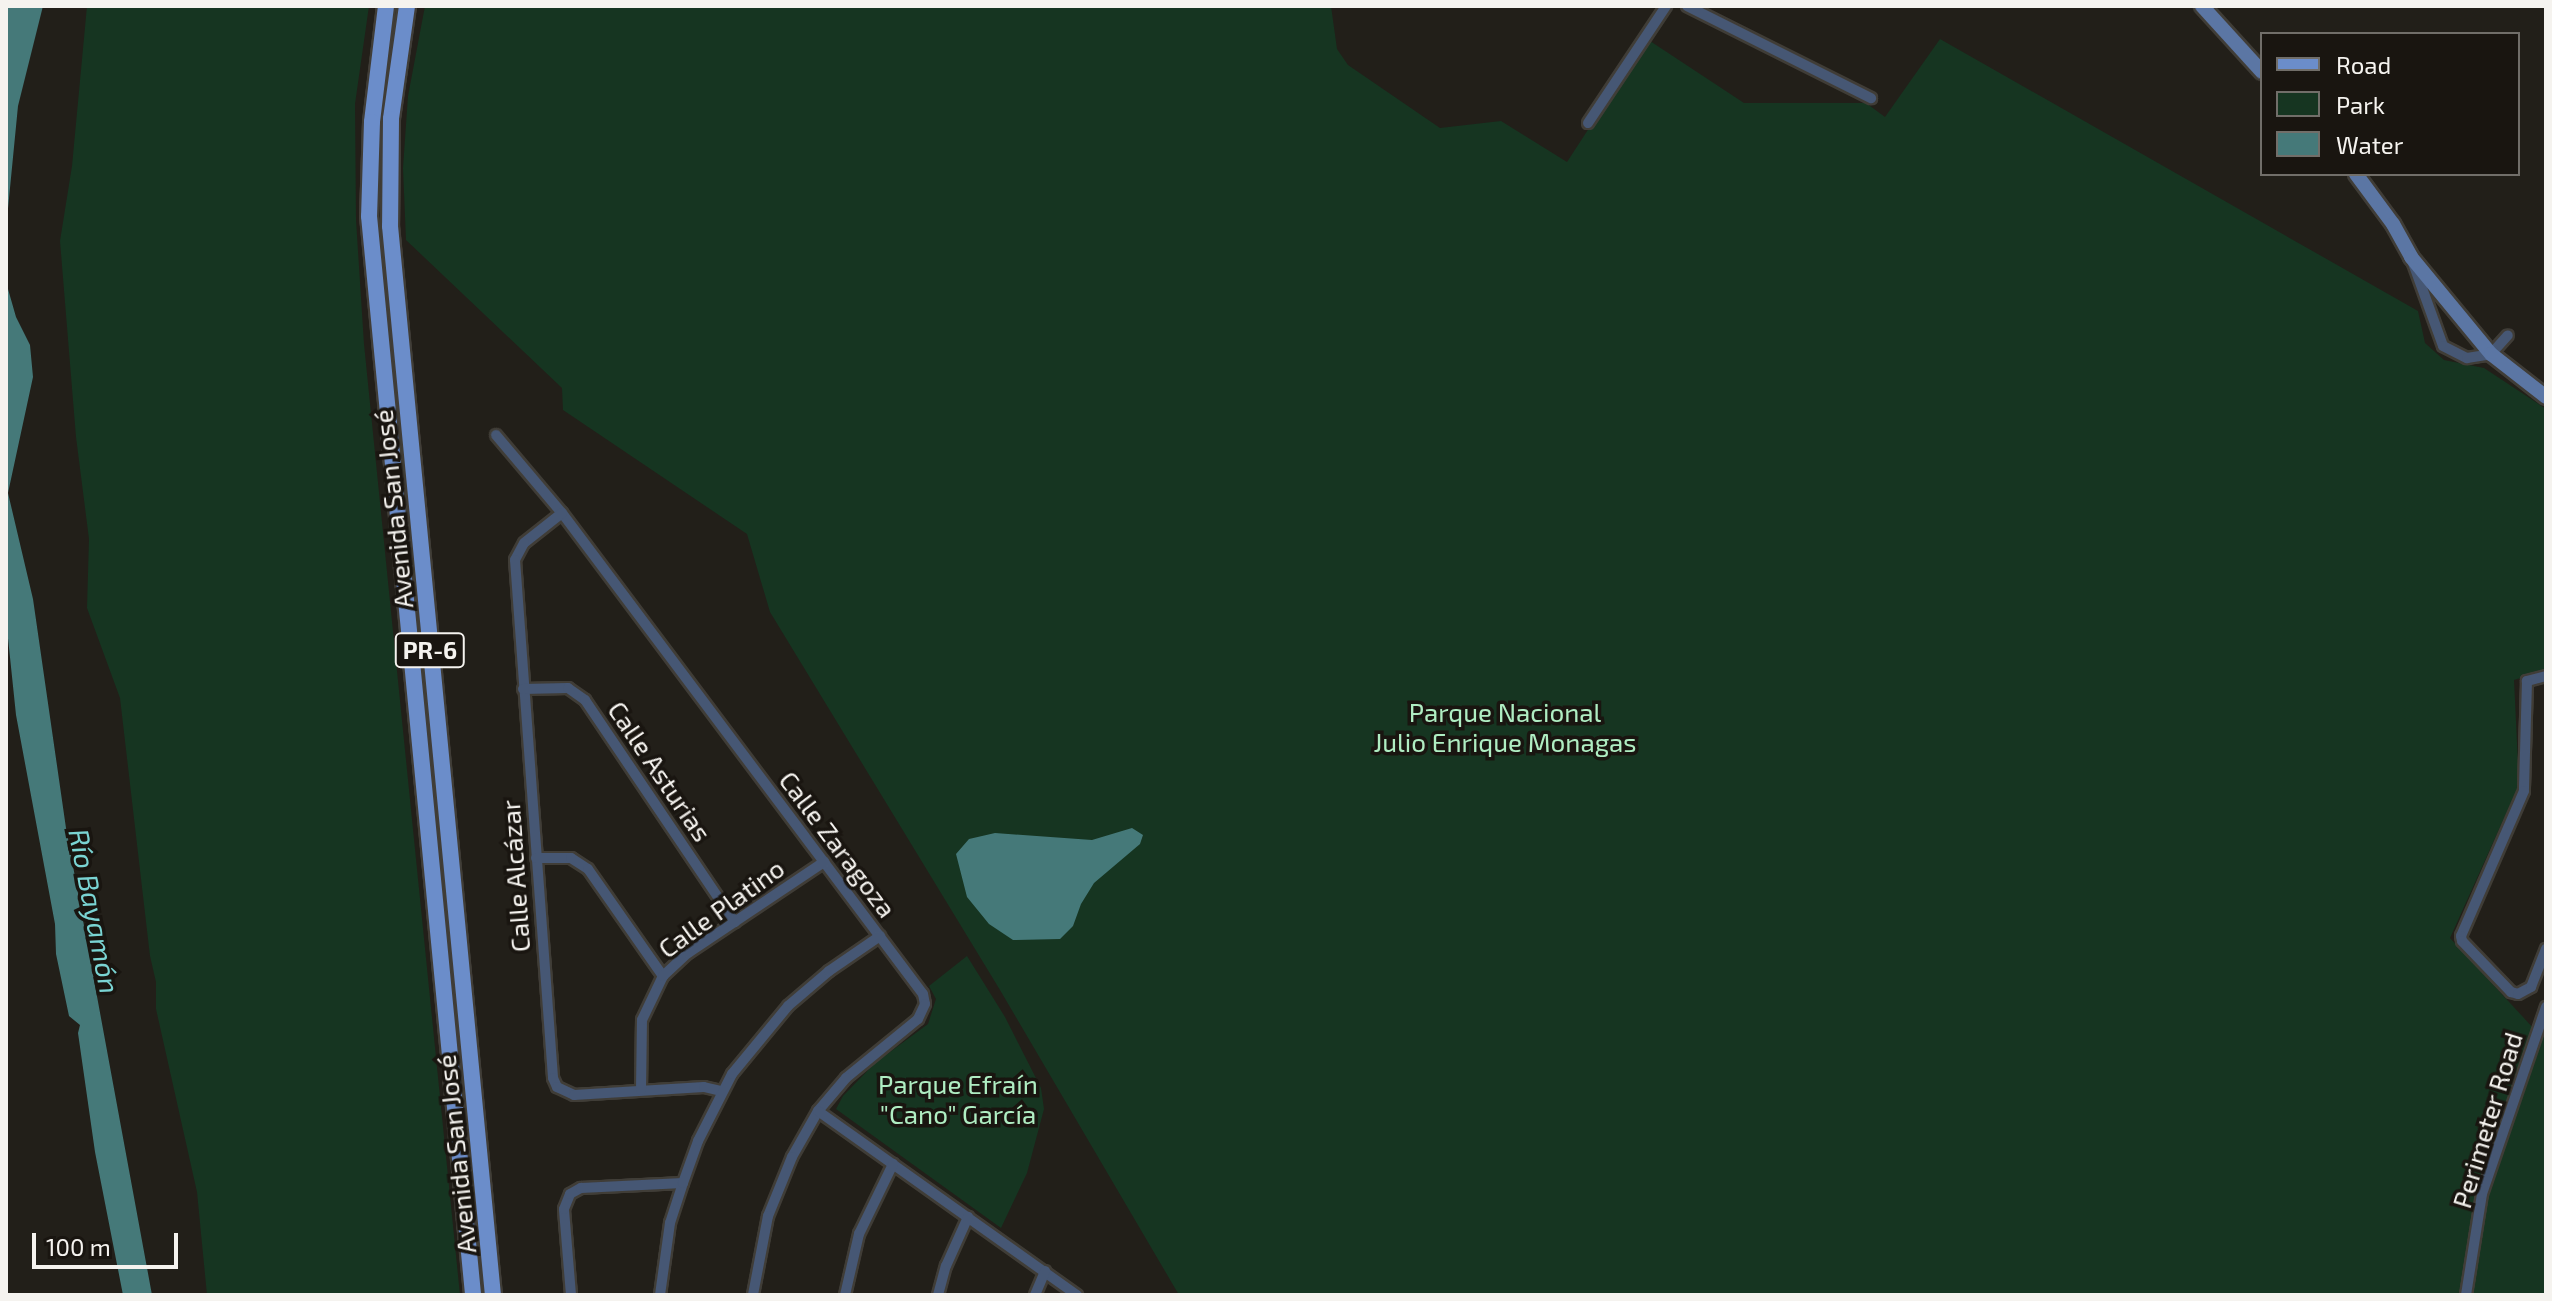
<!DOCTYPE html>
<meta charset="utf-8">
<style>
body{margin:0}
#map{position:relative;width:2552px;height:1301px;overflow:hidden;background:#221f19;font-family:"Exo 2",sans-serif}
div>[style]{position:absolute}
.green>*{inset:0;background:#163521}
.water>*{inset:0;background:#457979}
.roads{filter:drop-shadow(2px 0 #403d37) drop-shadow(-2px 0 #403d37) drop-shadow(0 2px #403d37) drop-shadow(0 -2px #403d37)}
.street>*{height:10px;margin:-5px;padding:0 5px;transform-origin:5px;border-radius:5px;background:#465774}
.secondary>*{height:14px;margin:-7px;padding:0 7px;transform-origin:7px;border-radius:7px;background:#5b76a4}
.primary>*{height:16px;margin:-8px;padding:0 8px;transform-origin:8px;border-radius:8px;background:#6b8dca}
span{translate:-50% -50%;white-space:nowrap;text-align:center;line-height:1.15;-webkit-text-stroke:7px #191510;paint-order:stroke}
.shield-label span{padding:2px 6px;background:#191510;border:2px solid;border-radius:6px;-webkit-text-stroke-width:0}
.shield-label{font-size:24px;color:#f5f3ef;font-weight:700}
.street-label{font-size:26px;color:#f5f3ef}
.park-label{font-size:26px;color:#afedc2}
.water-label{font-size:28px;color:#7ad4d3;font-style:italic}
.frame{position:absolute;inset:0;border:8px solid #f5f3ef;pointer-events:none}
.legend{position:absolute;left:2260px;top:32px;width:260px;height:144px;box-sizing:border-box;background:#191510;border:2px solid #716e69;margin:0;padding:10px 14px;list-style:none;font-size:24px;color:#f5f3ef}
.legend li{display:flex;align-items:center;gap:16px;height:40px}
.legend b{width:40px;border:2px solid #716e69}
.scale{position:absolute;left:32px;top:1233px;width:146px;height:36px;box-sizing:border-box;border:4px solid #f5f3ef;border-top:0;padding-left:10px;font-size:24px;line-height:28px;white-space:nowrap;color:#f5f3ef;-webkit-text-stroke:6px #191510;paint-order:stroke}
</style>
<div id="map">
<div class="green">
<i style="clip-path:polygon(87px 6px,369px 6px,355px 104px,356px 220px,364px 344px,460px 1295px,207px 1295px,197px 1192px,156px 1009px,156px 982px,150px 956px,120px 698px,87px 608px,89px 539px,76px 437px,60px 241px,72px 166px)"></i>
<i style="clip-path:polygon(425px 6px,1331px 6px,1337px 49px,1348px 65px,1440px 128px,1501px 121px,1567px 162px,1647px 39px,1744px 103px,1866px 103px,1885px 117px,1940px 39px,2418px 311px,2425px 343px,2444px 360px,2484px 368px,2546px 409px,2546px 670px,2514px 680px,2519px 785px,2450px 938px,2535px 1030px,2546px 1004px,2546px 1295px,1179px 1295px,1000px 990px,770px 612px,747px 534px,563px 410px,562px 388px,406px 240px,403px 168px,408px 96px)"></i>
<i style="clip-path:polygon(967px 956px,1005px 1017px,1041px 1088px,1044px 1109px,1027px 1173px,1001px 1228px,836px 1109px,843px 1096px,875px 1063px,928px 1024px,936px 999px,929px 986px)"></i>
</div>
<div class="water">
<i style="clip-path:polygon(6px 6px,43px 6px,18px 106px,6px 229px)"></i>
<i style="clip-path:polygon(6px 282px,16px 317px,30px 345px,33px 377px,8px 493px,33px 599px,66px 828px,152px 1295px,123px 1295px,95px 1152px,78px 1033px,80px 1025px,69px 1016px,56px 954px,55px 924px,16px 715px,6px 619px)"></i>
<i style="clip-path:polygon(1132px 828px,1143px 835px,1140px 844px,1094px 883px,1081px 904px,1073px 926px,1060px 939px,1013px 940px,989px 924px,967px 897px,956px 854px,969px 839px,995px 833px,1092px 840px)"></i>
</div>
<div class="roads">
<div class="street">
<i style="left:1687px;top:6px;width:206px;rotate:26.6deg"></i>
<i style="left:1588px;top:123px;width:141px;rotate:-56.3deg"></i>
<i style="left:2413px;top:263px;width:88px;rotate:70.1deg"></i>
<i style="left:2443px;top:346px;width:27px;rotate:27deg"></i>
<i style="left:2467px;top:358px;width:24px;rotate:-9deg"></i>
<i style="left:2491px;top:354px;width:25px;rotate:-48deg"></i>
<i style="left:496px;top:435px;width:102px;rotate:49.8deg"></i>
<i style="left:562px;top:513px;width:601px;rotate:53.11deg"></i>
<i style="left:923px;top:994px;width:10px;rotate:79deg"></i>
<i style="left:925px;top:1004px;width:17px;rotate:115deg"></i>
<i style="left:918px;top:1019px;width:93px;rotate:140.7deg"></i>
<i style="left:846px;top:1078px;width:43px;rotate:130.3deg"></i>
<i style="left:818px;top:1111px;width:53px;rotate:119.5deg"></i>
<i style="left:792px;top:1157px;width:64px;rotate:112.1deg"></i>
<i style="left:768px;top:1216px;width:80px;rotate:100.8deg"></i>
<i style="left:562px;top:513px;width:48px;rotate:141.7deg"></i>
<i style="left:524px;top:543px;width:19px;rotate:118deg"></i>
<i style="left:515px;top:560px;width:519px;rotate:85.8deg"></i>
<i style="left:553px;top:1078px;width:10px;rotate:66deg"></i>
<i style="left:557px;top:1087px;width:19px;rotate:25deg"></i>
<i style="left:574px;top:1095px;width:130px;rotate:-3.5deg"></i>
<i style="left:704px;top:1087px;width:18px;rotate:13deg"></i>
<i style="left:2546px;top:676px;width:20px;rotate:165deg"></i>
<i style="left:2527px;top:681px;width:110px;rotate:91.6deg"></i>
<i style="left:2524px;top:791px;width:158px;rotate:113.5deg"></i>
<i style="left:2461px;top:936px;width:5px;rotate:79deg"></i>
<i style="left:2462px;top:941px;width:71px;rotate:46.1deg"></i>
<i style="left:2511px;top:992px;width:7px;rotate:16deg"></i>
<i style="left:2518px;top:994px;width:15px;rotate:-28deg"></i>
<i style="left:2531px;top:987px;width:41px;rotate:-68.5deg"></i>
<i style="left:523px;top:689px;width:45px;rotate:-1.3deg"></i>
<i style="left:568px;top:688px;width:21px;rotate:35deg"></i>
<i style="left:585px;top:700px;width:268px;rotate:56deg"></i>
<i style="left:536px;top:858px;width:35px"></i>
<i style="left:571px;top:858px;width:20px;rotate:33deg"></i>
<i style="left:588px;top:869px;width:131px;rotate:55deg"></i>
<i style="left:641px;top:1090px;width:70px;rotate:-89.2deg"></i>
<i style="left:642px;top:1020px;width:49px;rotate:-64.5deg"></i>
<i style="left:663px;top:976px;width:34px;rotate:-43deg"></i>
<i style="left:688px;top:953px;width:164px;rotate:-33.8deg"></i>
<i style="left:818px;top:1111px;width:318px;rotate:35.4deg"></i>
<i style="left:571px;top:1295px;width:86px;rotate:-94.7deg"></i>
<i style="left:564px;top:1209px;width:16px;rotate:-68deg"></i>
<i style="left:570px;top:1194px;width:13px;rotate:-29deg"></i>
<i style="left:581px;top:1188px;width:102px;rotate:-2.8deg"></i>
<i style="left:660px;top:1295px;width:73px;rotate:-82.1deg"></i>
<i style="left:670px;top:1223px;width:42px;rotate:-72deg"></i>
<i style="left:683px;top:1183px;width:45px;rotate:-70.3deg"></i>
<i style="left:698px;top:1141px;width:75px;rotate:-63.1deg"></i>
<i style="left:732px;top:1074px;width:88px;rotate:-50.5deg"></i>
<i style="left:788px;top:1006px;width:54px;rotate:-40.5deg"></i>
<i style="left:829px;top:971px;width:62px;rotate:-34.5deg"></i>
<i style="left:845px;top:1295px;width:63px;rotate:-77.1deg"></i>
<i style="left:859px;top:1234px;width:78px;rotate:-64.1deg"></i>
<i style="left:938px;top:1295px;width:30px;rotate:-75deg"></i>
<i style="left:946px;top:1266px;width:54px;rotate:-65.8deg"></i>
<i style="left:1035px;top:1295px;width:26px;rotate:-67deg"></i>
<i style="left:2466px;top:1295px;width:102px;rotate:-81deg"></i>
<i style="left:2482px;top:1194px;width:198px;rotate:-71.1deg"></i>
</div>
<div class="secondary">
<i style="left:2202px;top:6px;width:89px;rotate:47.7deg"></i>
<i style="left:2356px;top:174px;width:62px;rotate:53.5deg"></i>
<i style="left:2393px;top:224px;width:38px;rotate:61deg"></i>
<i style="left:2411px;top:257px;width:126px;rotate:50.5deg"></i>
<i style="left:2491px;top:354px;width:70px;rotate:38deg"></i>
</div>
<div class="primary">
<i style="left:386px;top:6px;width:117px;rotate:96.9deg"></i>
<i style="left:372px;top:122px;width:94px;rotate:91.8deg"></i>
<i style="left:369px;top:216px;width:1084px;rotate:84.49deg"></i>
<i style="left:407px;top:6px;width:114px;rotate:98.1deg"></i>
<i style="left:391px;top:119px;width:107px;rotate:90.5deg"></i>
<i style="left:390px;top:226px;width:1074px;rotate:84.5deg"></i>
</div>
</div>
<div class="shield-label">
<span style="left:430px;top:650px">PR-6</span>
</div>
<div class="street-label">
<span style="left:393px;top:509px;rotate:-96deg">Avenida San José</span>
<span style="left:660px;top:771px;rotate:56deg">Calle Asturias</span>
<span style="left:838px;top:844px;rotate:53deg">Calle Zaragoza</span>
<span style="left:515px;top:876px;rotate:-94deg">Calle Alcázar</span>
<span style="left:721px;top:908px;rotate:-36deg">Calle Platino</span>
<span style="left:2487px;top:1120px;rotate:-73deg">Perimeter Road</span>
<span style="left:456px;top:1154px;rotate:-96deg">Avenida San José</span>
</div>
<div class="park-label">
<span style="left:1505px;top:727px">Parque Nacional<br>Julio Enrique Monagas</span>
<span style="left:958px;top:1099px">Parque Efraín<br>"Cano" García</span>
</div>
<div class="water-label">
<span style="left:95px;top:911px;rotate:79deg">Río Bayamón</span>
</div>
<div class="frame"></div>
<ul class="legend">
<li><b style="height:10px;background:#6b8dca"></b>Road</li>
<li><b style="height:22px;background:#163521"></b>Park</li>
<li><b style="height:22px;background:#457979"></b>Water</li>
</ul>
<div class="scale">100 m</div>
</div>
